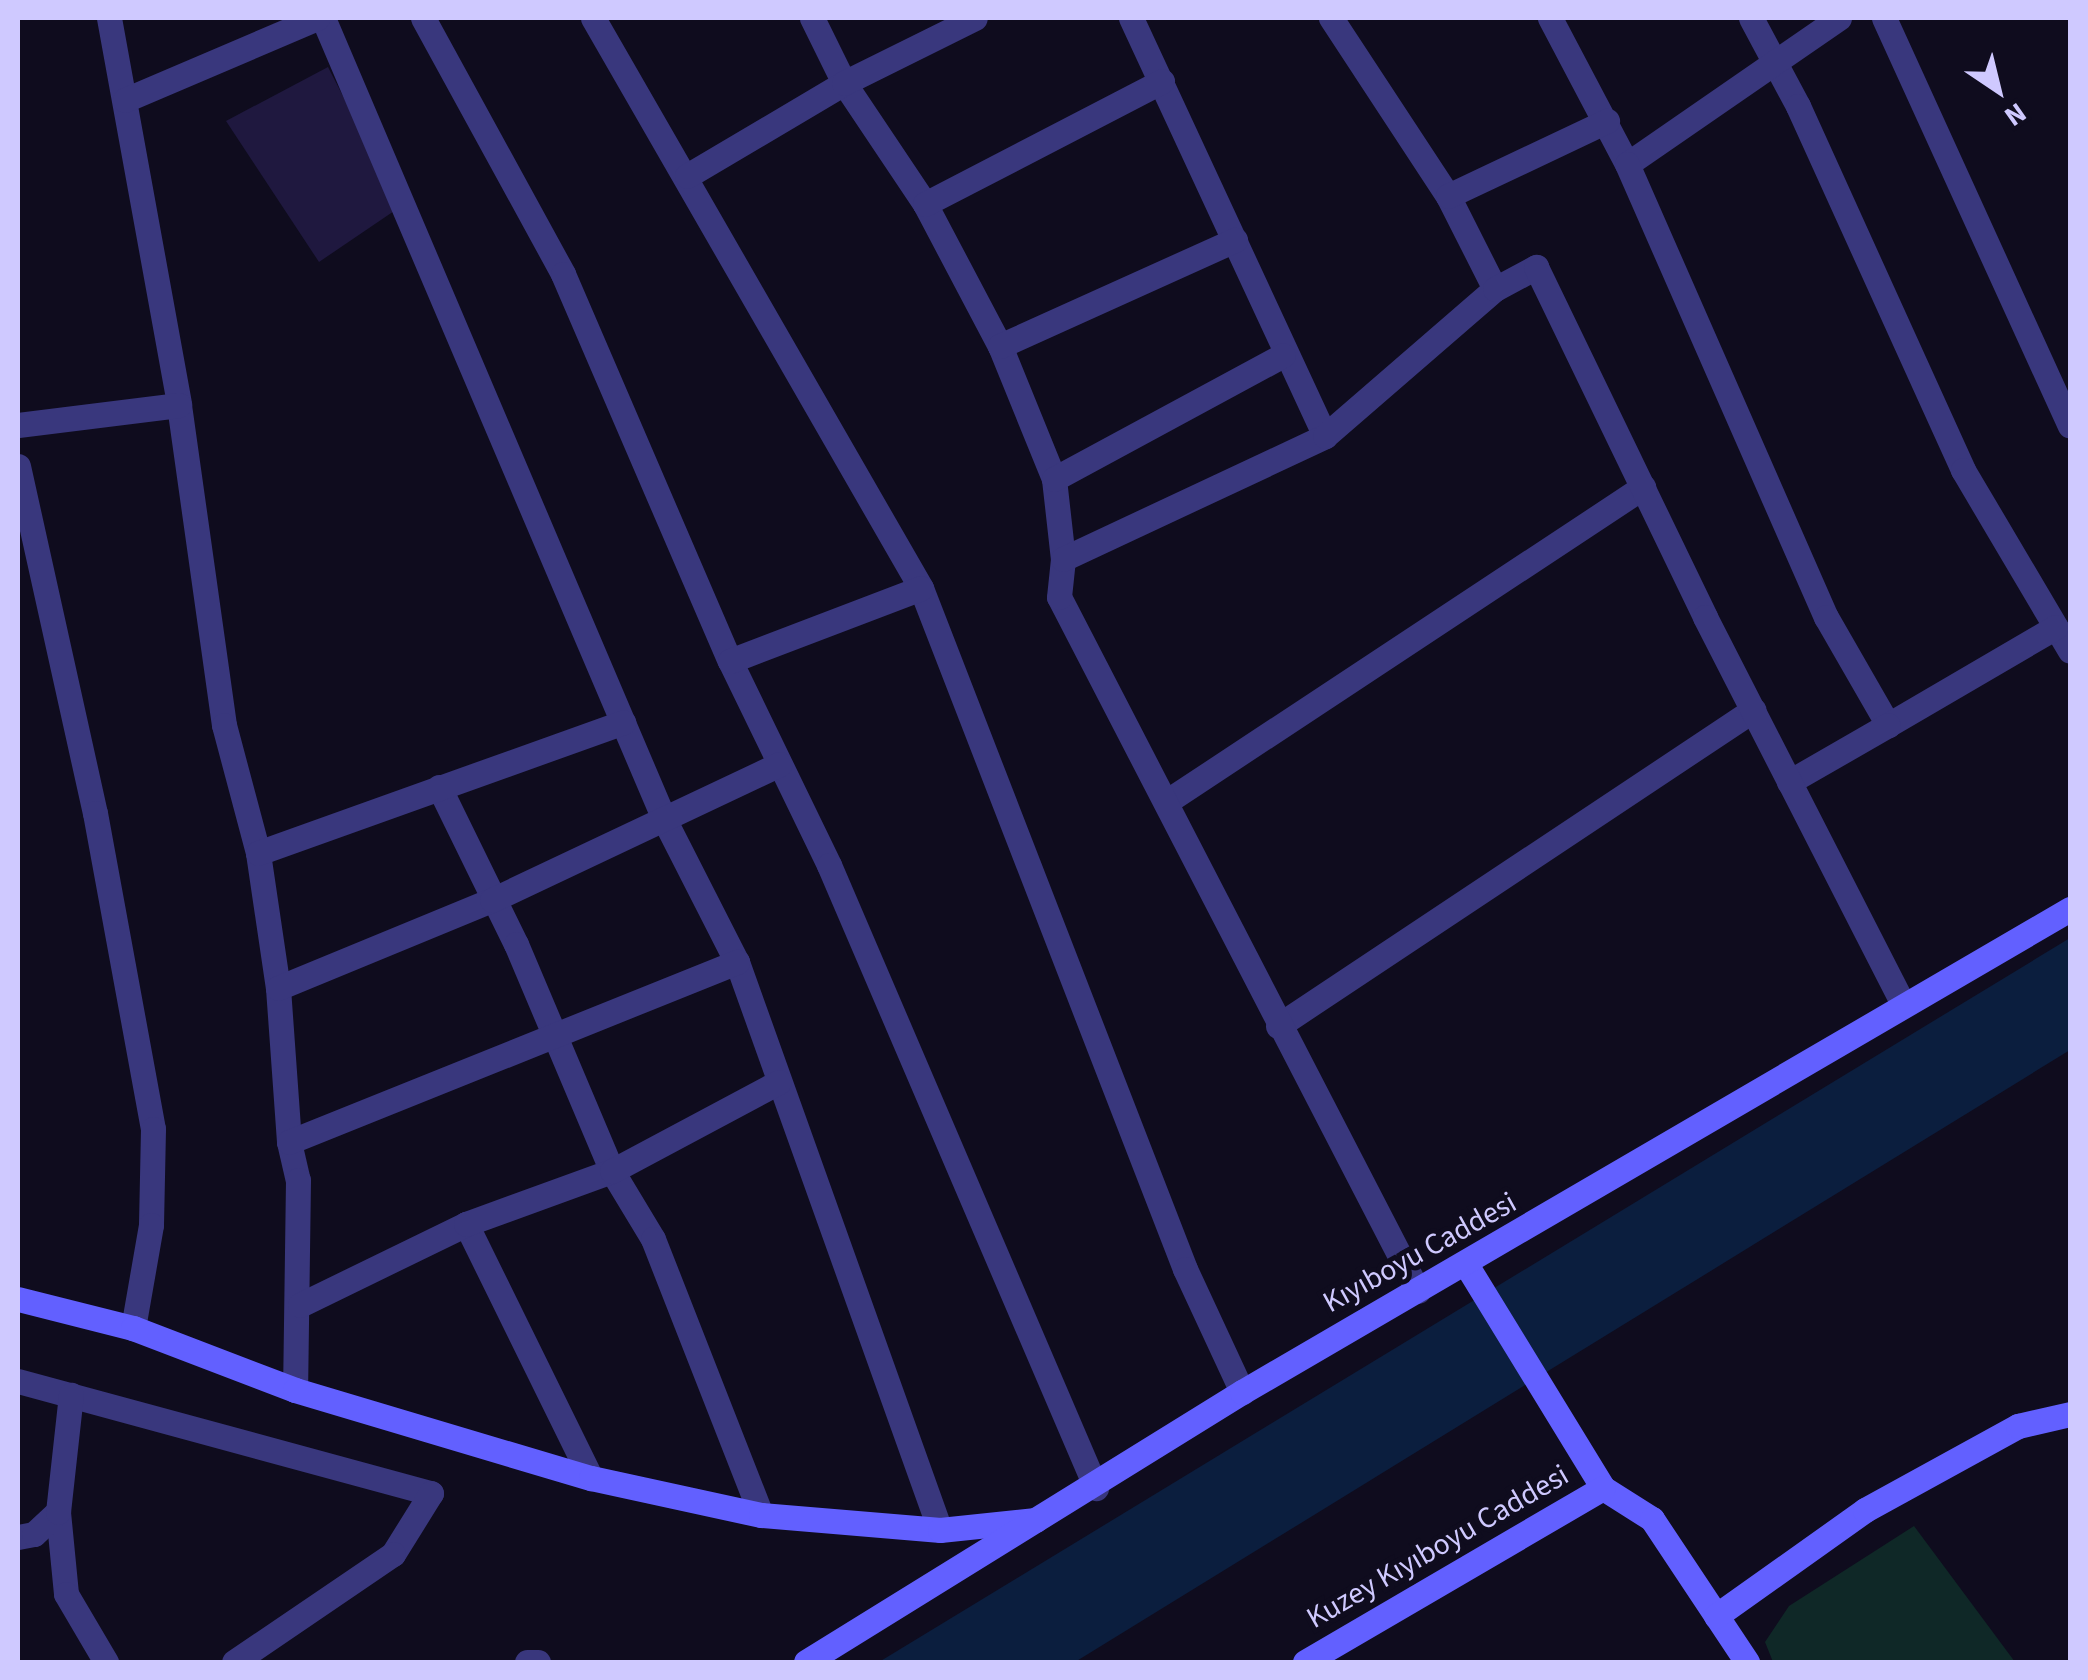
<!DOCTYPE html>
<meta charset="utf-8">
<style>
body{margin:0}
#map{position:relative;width:2088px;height:1680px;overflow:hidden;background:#0f0c1e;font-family:"Source Sans 3",sans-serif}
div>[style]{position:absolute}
.green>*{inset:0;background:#0f2827}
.water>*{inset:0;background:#0b1e3e}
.building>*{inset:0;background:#1f183f}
.street>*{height:25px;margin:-12.5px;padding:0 12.5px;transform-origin:12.5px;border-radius:12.5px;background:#39377d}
.secondary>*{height:25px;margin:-12.5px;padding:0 12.5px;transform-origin:12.5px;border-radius:12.5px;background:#6260ff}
span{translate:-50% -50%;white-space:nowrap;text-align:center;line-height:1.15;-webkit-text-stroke:10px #0f0c1e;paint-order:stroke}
.street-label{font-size:30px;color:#cfc9ff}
.frame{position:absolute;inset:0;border:20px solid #cfc9ff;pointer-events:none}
.north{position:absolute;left:1948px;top:40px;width:100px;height:100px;-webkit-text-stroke:8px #0f0c1e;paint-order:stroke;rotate:145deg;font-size:28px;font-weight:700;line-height:40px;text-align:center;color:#cfc9ff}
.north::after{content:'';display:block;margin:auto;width:35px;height:45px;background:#cfc9ff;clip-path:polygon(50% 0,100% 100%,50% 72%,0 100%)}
</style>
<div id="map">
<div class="green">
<i style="clip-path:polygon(1914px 1526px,2015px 1662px,1773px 1662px,1765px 1642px,1789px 1606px)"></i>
</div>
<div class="water">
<i style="clip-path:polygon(2070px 938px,2070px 1050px,1075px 1662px,879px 1662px)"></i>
</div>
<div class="building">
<i style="clip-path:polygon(328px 67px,400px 207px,319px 262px,226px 121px)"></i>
</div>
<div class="street">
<i style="left:109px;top:18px;width:393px;rotate:79.7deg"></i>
<i style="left:179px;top:405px;width:323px;rotate:82deg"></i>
<i style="left:224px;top:725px;width:132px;rotate:75.1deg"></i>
<i style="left:258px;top:853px;width:136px;rotate:81.6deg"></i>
<i style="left:278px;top:988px;width:154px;rotate:85.9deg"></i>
<i style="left:289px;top:1142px;width:39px;rotate:77deg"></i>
<i style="left:298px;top:1180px;width:210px;rotate:90.8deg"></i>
<i style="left:323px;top:18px;width:871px;rotate:66.94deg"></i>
<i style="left:664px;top:819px;width:161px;rotate:63deg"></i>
<i style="left:737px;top:962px;width:603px;rotate:70.33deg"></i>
<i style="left:423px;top:18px;width:292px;rotate:61.3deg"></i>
<i style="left:563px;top:274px;width:421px;rotate:66.7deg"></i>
<i style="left:730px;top:661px;width:227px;rotate:64.1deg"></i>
<i style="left:829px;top:865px;width:678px;rotate:66.8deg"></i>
<i style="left:593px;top:18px;width:658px;rotate:60.08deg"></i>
<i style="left:921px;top:588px;width:730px;rotate:68.81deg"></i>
<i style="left:1185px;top:1269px;width:136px;rotate:65.1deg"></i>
<i style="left:812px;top:18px;width:72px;rotate:63.8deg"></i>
<i style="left:844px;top:83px;width:146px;rotate:56.2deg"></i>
<i style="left:925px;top:204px;width:161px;rotate:62.2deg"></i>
<i style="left:1000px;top:346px;width:144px;rotate:67.9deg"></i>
<i style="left:1054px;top:479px;width:81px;rotate:83.6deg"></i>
<i style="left:1131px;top:18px;width:461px;rotate:65.1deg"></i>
<i style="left:1331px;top:18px;width:213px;rotate:56.7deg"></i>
<i style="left:1448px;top:196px;width:104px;rotate:63.2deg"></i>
<i style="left:1550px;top:18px;width:165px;rotate:62.2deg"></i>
<i style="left:1751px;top:18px;width:100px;rotate:61.9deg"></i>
<i style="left:1798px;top:106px;width:400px;rotate:65.6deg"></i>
<i style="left:1963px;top:470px;width:210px;rotate:59.4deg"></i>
<i style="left:1839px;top:18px;width:257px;rotate:145.4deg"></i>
<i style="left:1627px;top:164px;width:495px;rotate:66.3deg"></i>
<i style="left:1826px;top:617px;width:125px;rotate:60.1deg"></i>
<i style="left:1888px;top:725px;width:194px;rotate:-30.3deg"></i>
<i style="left:1884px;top:18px;width:448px;rotate:65.5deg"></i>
<i style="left:125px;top:100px;width:209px;rotate:-23.1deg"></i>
<i style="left:687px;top:176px;width:182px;rotate:-30.6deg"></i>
<i style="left:844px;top:83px;width:146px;rotate:-26.4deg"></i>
<i style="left:1448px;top:196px;width:176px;rotate:-25.3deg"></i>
<i style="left:925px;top:204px;width:267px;rotate:-27.4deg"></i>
<i style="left:1000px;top:346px;width:258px;rotate:-24.3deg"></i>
<i style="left:18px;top:425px;width:162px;rotate:-7.1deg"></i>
<i style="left:18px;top:466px;width:355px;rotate:77.5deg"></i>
<i style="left:95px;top:813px;width:321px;rotate:79.6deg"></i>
<i style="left:153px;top:1129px;width:96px;rotate:91.2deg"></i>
<i style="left:151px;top:1225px;width:105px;rotate:99.9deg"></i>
<i style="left:1054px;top:479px;width:260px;rotate:-28.4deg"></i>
<i style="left:730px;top:661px;width:204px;rotate:-20.9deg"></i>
<i style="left:1789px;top:782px;width:114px;rotate:-29.9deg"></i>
<i style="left:439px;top:787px;width:175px;rotate:63.9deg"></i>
<i style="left:516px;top:944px;width:246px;rotate:67.1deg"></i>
<i style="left:612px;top:1171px;width:79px;rotate:58.9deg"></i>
<i style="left:653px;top:1239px;width:296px;rotate:68.6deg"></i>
<i style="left:1166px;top:802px;width:572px;rotate:-33.44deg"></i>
<i style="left:258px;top:853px;width:388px;rotate:-19.7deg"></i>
<i style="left:278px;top:988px;width:231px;rotate:-22.4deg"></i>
<i style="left:492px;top:900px;width:318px;rotate:-25.3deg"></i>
<i style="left:1278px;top:1026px;width:571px;rotate:-33.63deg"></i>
<i style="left:289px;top:1142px;width:483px;rotate:-21.9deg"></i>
<i style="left:466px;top:1224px;width:283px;rotate:63.8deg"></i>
<i style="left:1418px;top:1291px;width:781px;rotate:-117.35deg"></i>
<i style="left:1059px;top:597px;width:38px;rotate:-84deg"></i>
<i style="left:1063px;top:559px;width:289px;rotate:-25.1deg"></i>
<i style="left:1325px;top:436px;width:225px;rotate:-40.9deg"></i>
<i style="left:1495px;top:289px;width:47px;rotate:-28.2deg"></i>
<i style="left:1536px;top:267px;width:389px;rotate:64.2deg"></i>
<i style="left:1705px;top:617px;width:435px;rotate:62.9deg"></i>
<i style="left:300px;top:1305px;width:185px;rotate:-26deg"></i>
<i style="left:466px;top:1224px;width:155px;rotate:-20deg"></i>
<i style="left:612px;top:1171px;width:189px;rotate:-28.1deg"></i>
<i style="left:18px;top:1381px;width:428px;rotate:15.2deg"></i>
<i style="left:431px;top:1493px;width:72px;rotate:121.9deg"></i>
<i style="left:393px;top:1554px;width:192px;rotate:145.8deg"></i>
<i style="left:58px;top:1512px;width:82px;rotate:84.4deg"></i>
<i style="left:66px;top:1594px;width:79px;rotate:59.5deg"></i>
<i style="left:18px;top:1537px;width:16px;rotate:-11deg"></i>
<i style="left:34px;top:1534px;width:33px;rotate:-43deg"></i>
<i style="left:58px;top:1512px;width:118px;rotate:-83.7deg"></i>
<i style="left:527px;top:1662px;width:11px"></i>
</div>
<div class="secondary">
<i style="left:1467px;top:1266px;width:260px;rotate:58.5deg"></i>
<i style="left:1603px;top:1488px;width:58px;rotate:32.3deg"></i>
<i style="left:1652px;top:1519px;width:172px;rotate:56.4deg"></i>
<i style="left:18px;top:1299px;width:119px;rotate:14.2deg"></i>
<i style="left:133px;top:1328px;width:173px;rotate:20.9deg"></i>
<i style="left:295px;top:1390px;width:309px;rotate:16.6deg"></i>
<i style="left:591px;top:1478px;width:174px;rotate:12.3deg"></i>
<i style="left:761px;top:1515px;width:180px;rotate:4.8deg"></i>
<i style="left:940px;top:1530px;width:96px;rotate:-6deg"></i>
<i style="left:1716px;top:1616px;width:183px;rotate:-35.4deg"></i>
<i style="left:1865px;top:1510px;width:175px;rotate:-28.8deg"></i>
<i style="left:2018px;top:1426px;width:53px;rotate:-13deg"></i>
<i style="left:806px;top:1662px;width:513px;rotate:-31.77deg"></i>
<i style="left:1242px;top:1392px;width:959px;rotate:-30.26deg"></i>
<i style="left:1305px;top:1662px;width:345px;rotate:-30.3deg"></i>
</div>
<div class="street-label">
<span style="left:1420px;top:1253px;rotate:-29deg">Kıyıboyu Caddesi</span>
<span style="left:1438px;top:1547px;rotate:-30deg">Kuzey Kıyıboyu Caddesi</span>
</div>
<div class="frame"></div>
<div class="north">N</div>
</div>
